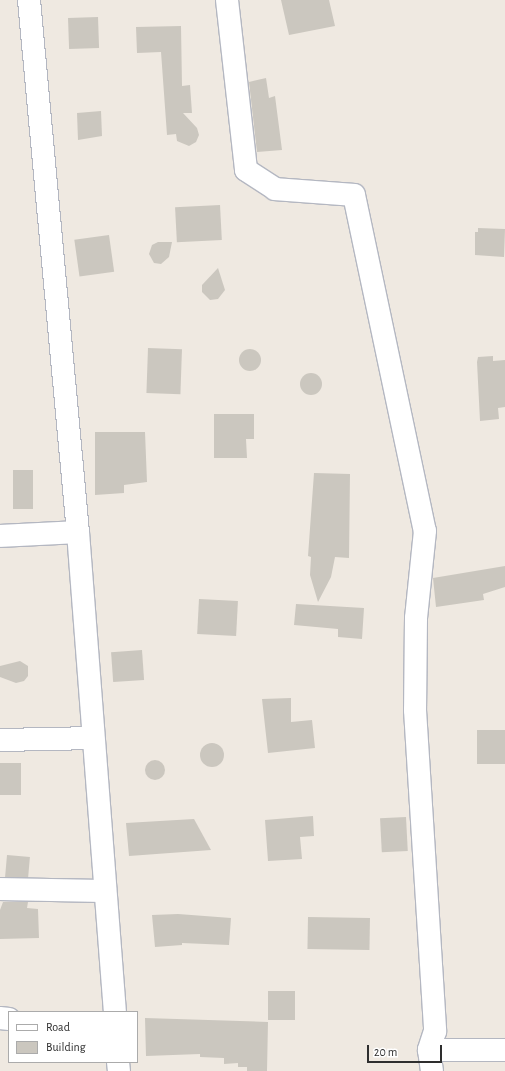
<!DOCTYPE html>
<style>
body{margin:0}
#map{position:relative;width:505px;height:1071px;overflow:hidden;background:#efe9e1;font-family:"Alegreya Sans",sans-serif}
div>[style]{position:absolute}
.building>*{inset:0;background:#cbc7bf;transform-origin:0 0}
.round{border-radius:50%}
.roads{filter:drop-shadow(1px 0 #b4b7c1) drop-shadow(-1px 0 #b4b7c1) drop-shadow(0 1px #b4b7c1) drop-shadow(0 -1px #b4b7c1)}
.minor>*{height:22px;margin:-11px;padding:0 11px;transform-origin:11px;border-radius:11px;background:#fff}
span{translate:-50% -50%;white-space:nowrap;text-align:center;line-height:1.15;-webkit-text-stroke:3px #fff;paint-order:stroke}
.legend{position:absolute;left:8px;top:1011px;width:130px;height:52px;box-sizing:border-box;background:#fff;border:1px solid #ababab;margin:0;padding:5px 7px;list-style:none;font-size:12px;color:#2e2e2e}
.legend li{display:flex;align-items:center;gap:8px;height:20px}
.legend b{width:20px;border:1px solid #ababab}
.scale{position:absolute;left:367px;top:1045px;width:75px;height:18px;box-sizing:border-box;border:2px solid #2e2e2e;border-top:0;padding-left:5px;font-size:12px;line-height:14px;white-space:nowrap;color:#2e2e2e;-webkit-text-stroke:3px #fff;paint-order:stroke}
</style>
<div id="map">
<div class="building">
<i style="clip-path:polygon(281px 0,329px 0,335px 26px,289px 35px)"></i>
<i style="left:98px;top:17px;width:31px;height:30px;rotate:88deg"></i>
<i style="clip-path:polygon(181px 26px,182px 86px,190px 85px,192px 113px,183px 113px,197px 128px,199px 135px,196px 142px,189px 146px,177px 141px,176px 134px,167px 135px,161px 52px,137px 53px,136px 27px)"></i>
<i style="clip-path:polygon(266px 78px,269px 98px,275px 96px,282px 150px,257px 152px,249px 82px)"></i>
<i style="clip-path:polygon(101px 111px,102px 136px,78px 140px,77px 113px)"></i>
<i style="left:220px;top:205px;width:35px;height:45px;rotate:87deg"></i>
<i style="clip-path:polygon(478px 228px,505px 229px,504px 257px,475px 255px,475px 232px,478px 232px)"></i>
<i style="left:109px;top:235px;width:37px;height:35px;rotate:82deg"></i>
<i style="clip-path:polygon(158px 242px,172px 242px,169px 257px,161px 264px,154px 263px,149px 254px,152px 245px)"></i>
<i style="clip-path:polygon(218px 268px,225px 290px,218px 299px,210px 300px,202px 292px,202px 285px)"></i>
<i style="left:148px;top:348px;width:34px;height:45px;rotate:2deg"></i>
<i class="round" style="left:239px;top:349px;width:22px;height:22px"></i>
<i style="clip-path:polygon(493px 356px,493px 361px,505px 360px,505px 407px,498px 408px,499px 419px,480px 421px,477px 362px,478px 357px)"></i>
<i class="round" style="left:300px;top:373px;width:22px;height:22px"></i>
<i style="clip-path:polygon(214px 414px,254px 414px,254px 439px,246px 439px,247px 458px,214px 458px)"></i>
<i style="clip-path:polygon(95px 432px,145px 432px,147px 482px,124px 485px,124px 493px,95px 495px)"></i>
<i style="left:13px;top:470px;width:20px;height:39px"></i>
<i style="clip-path:polygon(314px 473px,350px 474px,349px 558px,335px 557px,331px 577px,318px 602px,310px 575px,311px 557px,308px 556px)"></i>
<i style="clip-path:polygon(505px 566px,505px 587px,483px 594px,484px 600px,436px 607px,433px 578px)"></i>
<i style="left:199px;top:599px;width:39px;height:35px;rotate:3deg"></i>
<i style="clip-path:polygon(296px 604px,364px 608px,362px 639px,338px 637px,338px 629px,294px 625px)"></i>
<i style="left:142px;top:650px;width:30px;height:31px;rotate:86deg"></i>
<i style="clip-path:polygon(20px 661px,28px 666px,28px 676px,24px 681px,16px 683px,0 677px,0 666px)"></i>
<i style="clip-path:polygon(291px 698px,291px 722px,312px 720px,315px 748px,268px 753px,262px 699px)"></i>
<i style="left:505px;top:730px;width:34px;height:28px;rotate:90deg"></i>
<i class="round" style="left:200px;top:743px;width:24px;height:24px"></i>
<i class="round" style="left:145px;top:760px;width:20px;height:20px"></i>
<i style="left:0;top:763px;width:21px;height:32px"></i>
<i style="clip-path:polygon(313px 816px,314px 836px,300px 837px,302px 859px,268px 861px,265px 820px)"></i>
<i style="left:406px;top:817px;width:34px;height:26px;rotate:87deg"></i>
<i style="clip-path:polygon(194px 819px,211px 850px,129px 856px,126px 823px)"></i>
<i style="left:7px;top:855px;width:23px;height:22px;rotate:5deg"></i>
<i style="clip-path:polygon(3px 902px,28px 902px,27px 908px,38px 909px,39px 938px,0 939px,0 910px)"></i>
<i style="clip-path:polygon(178px 914px,231px 918px,229px 945px,182px 943px,182px 945px,155px 947px,152px 915px)"></i>
<i style="left:308px;top:917px;width:62px;height:32px;rotate:1deg"></i>
<i style="left:268px;top:991px;width:27px;height:29px"></i>
<i style="clip-path:polygon(145px 1018px,268px 1022px,267px 1071px,247px 1071px,247px 1067px,238px 1067px,238px 1063px,224px 1064px,224px 1058px,200px 1057px,200px 1054px,146px 1056px)"></i>
</div>
<div class="roads">
<div class="minor">
<i style="left:29px;top:0;width:534px;rotate:84.74deg"></i>
<i style="left:78px;top:532px;width:481px;rotate:85.6deg"></i>
<i style="left:227px;top:0;width:171px;rotate:83.6deg"></i>
<i style="left:246px;top:170px;width:35px;rotate:33deg"></i>
<i style="left:275px;top:189px;width:79px;rotate:4.3deg"></i>
<i style="left:354px;top:195px;width:343px;rotate:78.1deg"></i>
<i style="left:425px;top:531px;width:87px;rotate:95.9deg"></i>
<i style="left:416px;top:618px;width:92px;rotate:90.6deg"></i>
<i style="left:415px;top:710px;width:322px;rotate:86.4deg"></i>
<i style="left:435px;top:1031px;width:20px;rotate:108deg"></i>
<i style="left:429px;top:1050px;width:21px;rotate:82deg"></i>
<i style="left:0;top:536px;width:78px;rotate:-2.9deg"></i>
<i style="left:0;top:740px;width:93px;rotate:-1.2deg"></i>
<i style="left:0;top:889px;width:105px;rotate:1.1deg"></i>
<i style="left:0;top:1018px;width:9px;rotate:6deg"></i>
<i style="left:429px;top:1050px;width:76px"></i>
<i style="left:118px;top:1062px;width:9px;rotate:84deg"></i>
</div>
</div>
<ul class="legend">
<li><b style="height:5px;background:#fff"></b>Road</li>
<li><b style="height:11px;background:#cbc7bf"></b>Building</li>
</ul>
<div class="scale">20 m</div>
</div>
